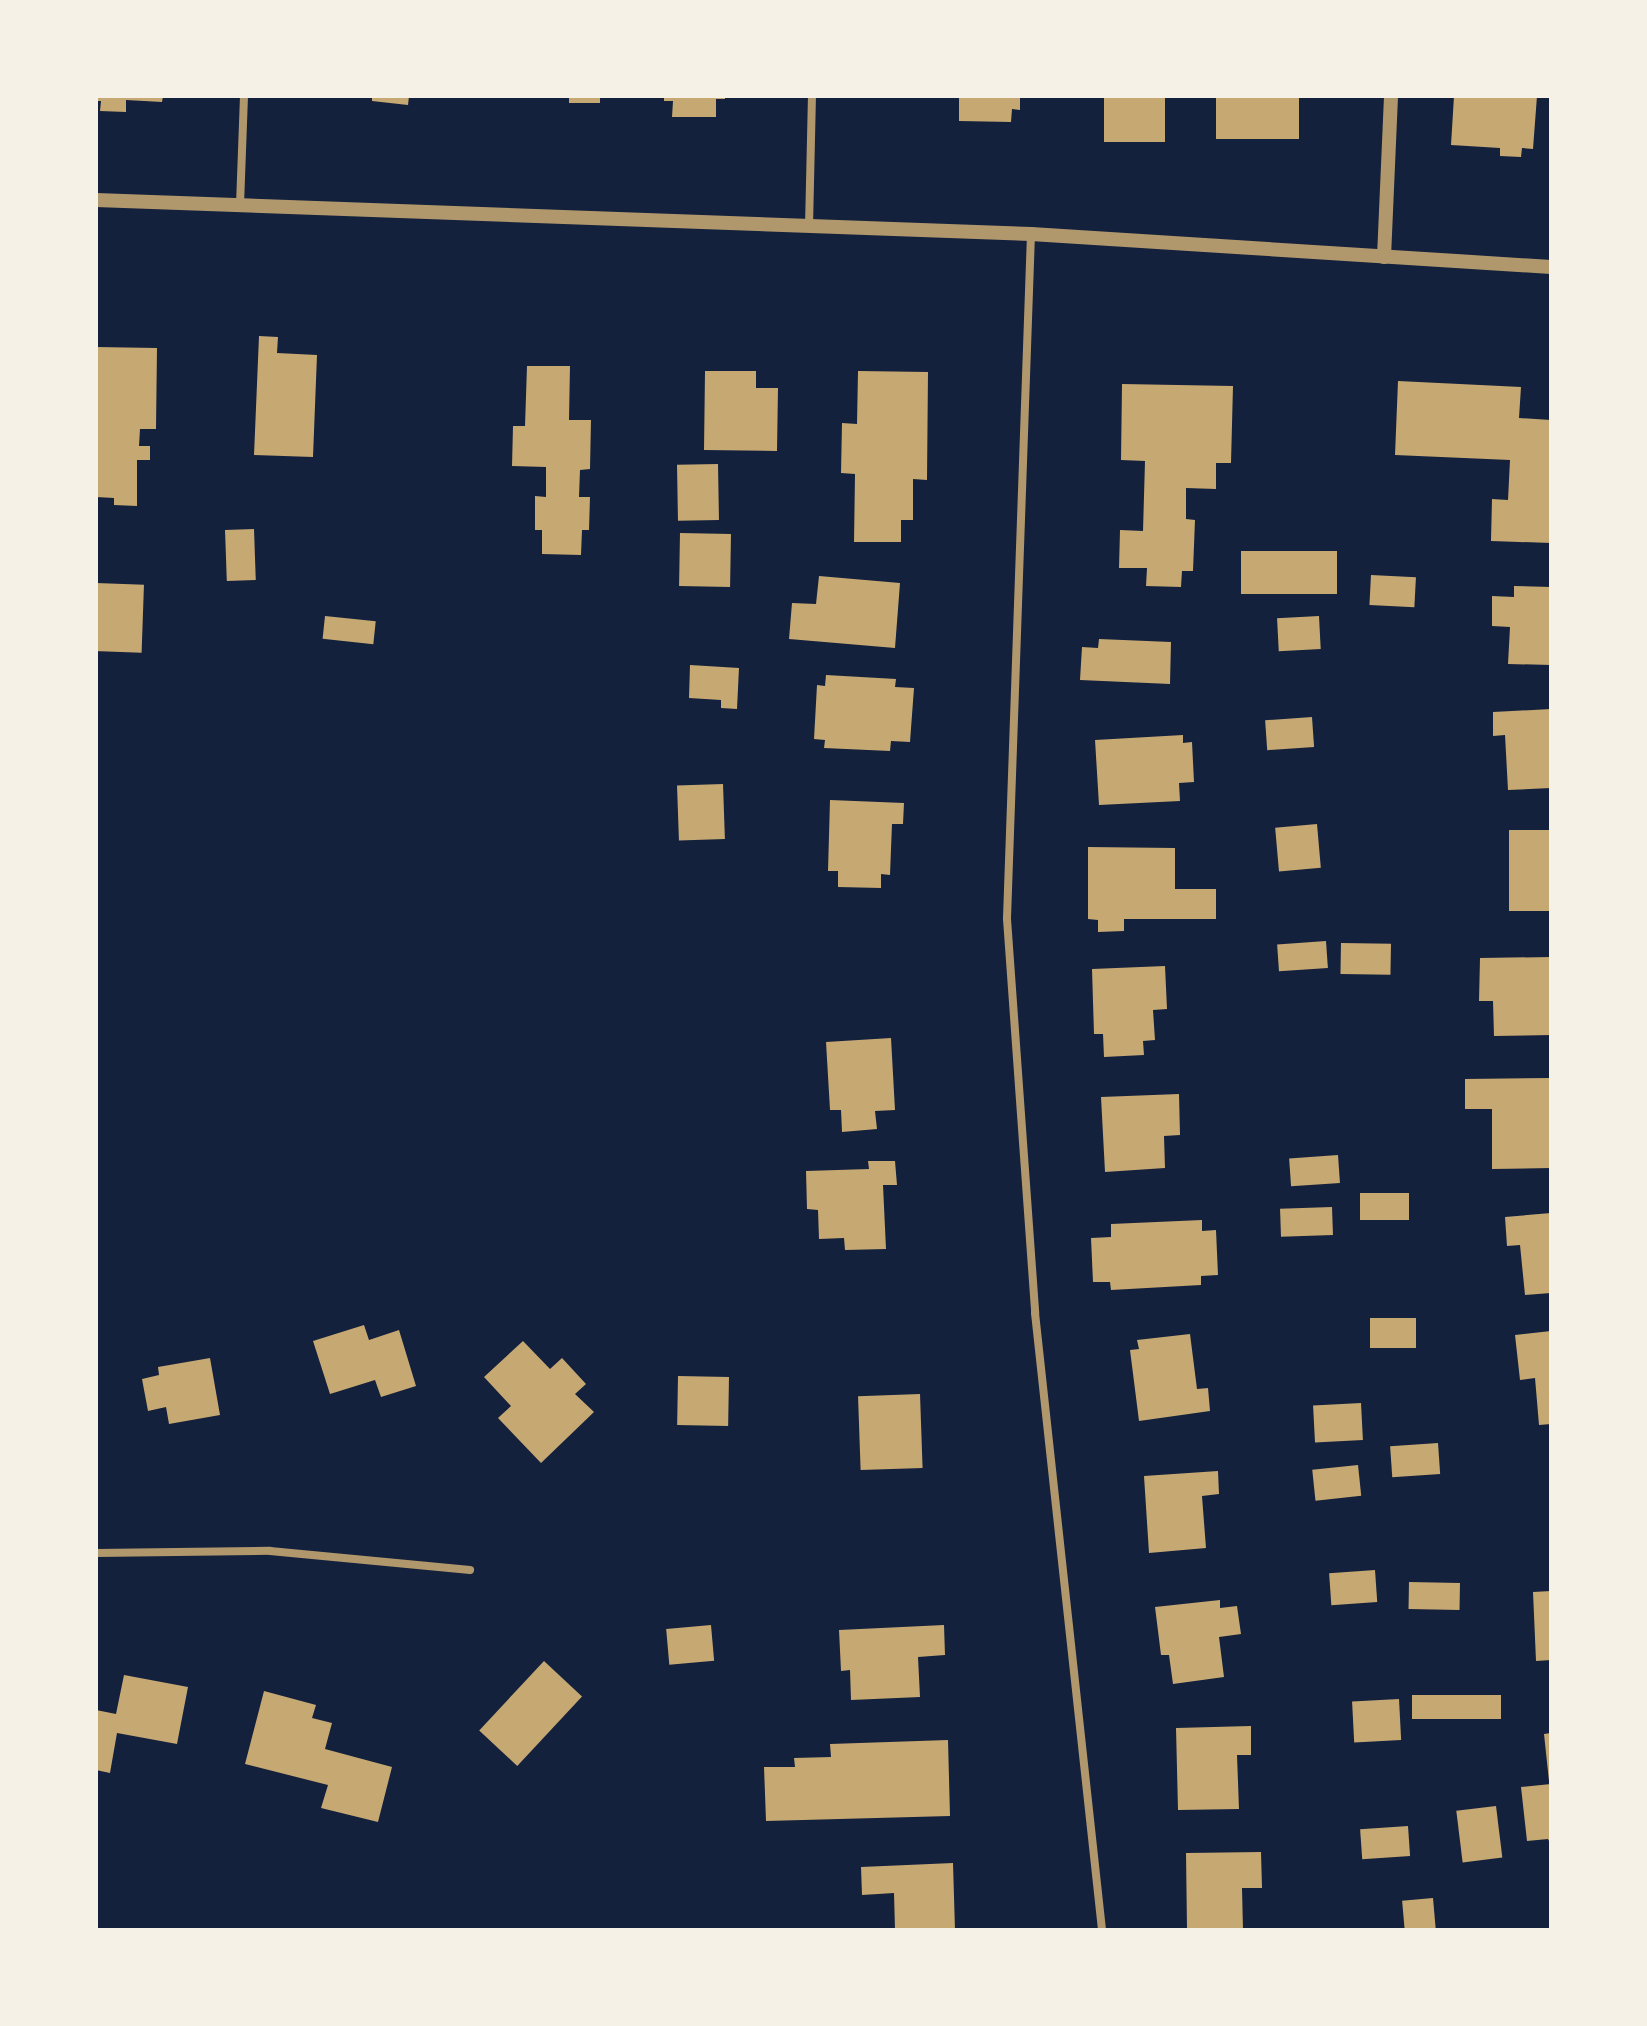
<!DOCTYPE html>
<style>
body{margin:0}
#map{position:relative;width:1647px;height:2026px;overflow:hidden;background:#14213d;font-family:"Varela Round",sans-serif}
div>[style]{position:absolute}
.building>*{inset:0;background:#c6a872;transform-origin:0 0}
.minor>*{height:8px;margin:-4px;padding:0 4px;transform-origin:4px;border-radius:4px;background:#b1986c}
.tertiary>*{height:14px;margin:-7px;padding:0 7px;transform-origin:7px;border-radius:7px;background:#b1986c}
span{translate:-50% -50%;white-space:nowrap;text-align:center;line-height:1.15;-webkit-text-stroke:8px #f6f1e7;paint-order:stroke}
.frame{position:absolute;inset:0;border:98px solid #f6f1e7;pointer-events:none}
</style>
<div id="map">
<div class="building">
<i style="clip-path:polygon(96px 96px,163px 96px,162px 102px,126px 100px,126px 112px,100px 111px,101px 101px,96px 101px)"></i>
<i style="clip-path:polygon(372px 96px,409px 96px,408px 105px,372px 101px)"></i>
<i style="left:569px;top:96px;width:31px;height:7px"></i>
<i style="clip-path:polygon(664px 96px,725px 96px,725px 99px,716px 99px,716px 117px,672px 117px,673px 101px,664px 101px)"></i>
<i style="clip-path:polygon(959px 96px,1020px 96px,1020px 110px,1012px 109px,1011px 122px,959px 121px)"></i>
<i style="left:1104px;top:96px;width:61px;height:46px"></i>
<i style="left:1216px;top:96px;width:83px;height:43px"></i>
<i style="clip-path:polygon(1454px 96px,1537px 96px,1533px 149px,1522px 148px,1521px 157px,1500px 156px,1500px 148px,1451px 145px)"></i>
<i style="clip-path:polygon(259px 336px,278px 337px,277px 353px,317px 355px,313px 457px,254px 455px)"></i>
<i style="clip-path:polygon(96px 347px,157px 348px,156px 429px,140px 429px,139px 446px,150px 446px,150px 460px,137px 460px,137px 506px,114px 505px,114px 498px,96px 497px)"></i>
<i style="clip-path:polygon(527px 366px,570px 366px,569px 420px,591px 420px,590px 469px,580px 470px,579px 497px,590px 497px,589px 530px,582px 530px,581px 555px,542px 554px,542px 530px,535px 530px,535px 496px,546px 497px,546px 467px,512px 466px,513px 426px,525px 426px)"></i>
<i style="clip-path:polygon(705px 371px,756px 371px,756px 388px,778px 388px,777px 451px,704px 450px)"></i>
<i style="clip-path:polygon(858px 371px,928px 372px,927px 480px,913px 479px,913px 520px,901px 520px,901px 542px,854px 542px,855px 474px,841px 473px,842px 423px,857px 424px)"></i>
<i style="clip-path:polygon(1398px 381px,1521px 387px,1519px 418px,1551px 420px,1551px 543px,1491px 541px,1492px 499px,1508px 500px,1510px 460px,1395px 455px)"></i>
<i style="clip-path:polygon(1122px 384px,1233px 386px,1231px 463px,1216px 463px,1216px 489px,1186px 488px,1186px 519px,1195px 520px,1193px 571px,1182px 571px,1181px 587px,1146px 586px,1147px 568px,1119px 568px,1120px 530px,1143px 531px,1145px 461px,1121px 460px)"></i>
<i style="left:718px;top:464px;width:56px;height:41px;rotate:89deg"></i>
<i style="left:254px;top:529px;width:51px;height:29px;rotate:88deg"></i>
<i style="left:680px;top:533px;width:51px;height:53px;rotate:1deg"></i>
<i style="left:1241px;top:551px;width:96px;height:43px"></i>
<i style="left:1371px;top:575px;width:45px;height:30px;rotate:3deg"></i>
<i style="clip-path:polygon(819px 576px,900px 583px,895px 648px,789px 639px,792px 603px,816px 604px)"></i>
<i style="left:96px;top:583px;width:48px;height:68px;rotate:2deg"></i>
<i style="clip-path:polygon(1514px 586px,1551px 587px,1551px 665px,1508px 664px,1510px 627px,1492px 626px,1492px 596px,1514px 597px)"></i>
<i style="left:325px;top:616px;width:51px;height:23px;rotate:6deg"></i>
<i style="left:1319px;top:616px;width:33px;height:42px;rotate:87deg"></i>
<i style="clip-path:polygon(1099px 639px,1171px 642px,1170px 684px,1080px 680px,1082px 647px,1098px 648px)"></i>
<i style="clip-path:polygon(690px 665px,739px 668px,737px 709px,721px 708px,721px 700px,689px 698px)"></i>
<i style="clip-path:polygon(826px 675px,896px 679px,895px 687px,914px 688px,910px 742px,891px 741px,890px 751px,824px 748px,825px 740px,814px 739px,817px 685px,825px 686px)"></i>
<i style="clip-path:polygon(1551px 709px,1551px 788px,1508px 790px,1505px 735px,1493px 736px,1493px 712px)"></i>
<i style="left:1312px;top:717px;width:30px;height:47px;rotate:86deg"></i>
<i style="clip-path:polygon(1183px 735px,1183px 743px,1192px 742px,1194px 782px,1179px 783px,1180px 801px,1099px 805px,1095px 740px)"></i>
<i style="left:723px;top:784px;width:55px;height:46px;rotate:88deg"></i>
<i style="clip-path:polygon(830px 800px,904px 803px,903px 824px,892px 824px,890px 875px,881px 874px,881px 888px,838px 887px,838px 871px,828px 871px)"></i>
<i style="left:1317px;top:824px;width:44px;height:42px;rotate:85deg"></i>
<i style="left:1551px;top:830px;width:81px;height:42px;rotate:90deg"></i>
<i style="clip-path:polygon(1088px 847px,1175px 848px,1175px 889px,1216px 889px,1216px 919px,1124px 919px,1124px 931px,1098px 932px,1098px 920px,1088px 919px)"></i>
<i style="left:1326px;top:941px;width:27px;height:49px;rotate:86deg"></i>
<i style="left:1341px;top:943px;width:50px;height:31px;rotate:1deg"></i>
<i style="clip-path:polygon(1551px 957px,1551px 1035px,1494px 1036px,1493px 1001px,1479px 1001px,1480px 958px)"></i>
<i style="clip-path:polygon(1165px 966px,1167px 1009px,1153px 1010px,1155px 1040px,1143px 1041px,1144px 1055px,1104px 1057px,1103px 1034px,1094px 1034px,1092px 969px)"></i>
<i style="clip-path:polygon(891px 1038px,895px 1110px,875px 1111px,877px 1129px,842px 1132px,841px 1110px,830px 1110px,826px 1042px)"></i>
<i style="clip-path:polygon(1551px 1078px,1551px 1168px,1492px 1169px,1492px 1109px,1465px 1109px,1465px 1079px)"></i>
<i style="clip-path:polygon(1179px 1094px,1180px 1135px,1164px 1136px,1165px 1168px,1105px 1172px,1101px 1097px)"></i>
<i style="left:1338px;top:1155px;width:28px;height:49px;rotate:86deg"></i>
<i style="clip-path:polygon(868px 1161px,895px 1161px,897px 1185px,883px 1185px,886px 1249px,845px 1250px,844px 1238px,819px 1239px,818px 1210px,807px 1209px,806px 1171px,869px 1169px)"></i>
<i style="left:1360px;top:1193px;width:49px;height:27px"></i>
<i style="left:1332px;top:1207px;width:28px;height:52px;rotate:88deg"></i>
<i style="clip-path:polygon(1551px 1213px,1551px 1293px,1525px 1295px,1520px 1245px,1507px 1246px,1505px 1217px)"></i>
<i style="clip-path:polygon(1202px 1220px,1202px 1231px,1216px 1230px,1218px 1275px,1201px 1276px,1201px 1285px,1111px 1290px,1110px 1282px,1093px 1282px,1091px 1238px,1111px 1237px,1111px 1224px)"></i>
<i style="left:1416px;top:1318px;width:30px;height:46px;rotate:90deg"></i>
<i style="clip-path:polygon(364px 1325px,369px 1340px,399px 1330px,416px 1386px,381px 1397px,375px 1380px,330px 1394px,313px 1341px)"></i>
<i style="clip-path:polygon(1551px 1331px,1551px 1424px,1539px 1425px,1535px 1378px,1520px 1380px,1515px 1335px)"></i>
<i style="clip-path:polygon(1190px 1334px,1197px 1389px,1208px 1388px,1210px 1411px,1139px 1421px,1130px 1350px,1139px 1349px,1137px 1340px)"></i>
<i style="clip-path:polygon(523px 1341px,550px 1369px,562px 1358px,586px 1384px,575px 1394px,594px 1412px,541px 1463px,498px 1418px,511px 1406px,484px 1377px)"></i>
<i style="clip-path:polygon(210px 1358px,220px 1415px,169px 1424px,166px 1407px,148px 1411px,142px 1379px,159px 1375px,158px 1367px)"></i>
<i style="left:678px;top:1376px;width:51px;height:49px;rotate:1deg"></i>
<i style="left:920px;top:1394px;width:74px;height:62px;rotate:88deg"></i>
<i style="left:1361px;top:1403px;width:37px;height:48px;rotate:87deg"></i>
<i style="left:1438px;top:1443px;width:31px;height:48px;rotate:86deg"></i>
<i style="left:1358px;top:1465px;width:31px;height:46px;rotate:84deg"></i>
<i style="clip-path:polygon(1218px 1471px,1219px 1494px,1202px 1496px,1206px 1548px,1149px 1553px,1144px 1476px)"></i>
<i style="left:1375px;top:1570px;width:32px;height:46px;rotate:86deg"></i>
<i style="left:1409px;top:1582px;width:51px;height:27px;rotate:1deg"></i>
<i style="clip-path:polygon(1551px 1591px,1551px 1660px,1536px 1661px,1533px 1592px)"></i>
<i style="clip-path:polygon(1220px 1600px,1220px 1608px,1237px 1606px,1241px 1634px,1219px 1637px,1224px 1677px,1173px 1684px,1169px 1655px,1161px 1655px,1155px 1607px)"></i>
<i style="left:711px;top:1625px;width:36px;height:45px;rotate:85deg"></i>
<i style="clip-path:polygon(944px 1625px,945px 1655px,918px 1657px,920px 1697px,851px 1700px,850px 1670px,841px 1671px,839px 1630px)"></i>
<i style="left:544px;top:1661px;width:52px;height:95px;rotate:43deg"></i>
<i style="clip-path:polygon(124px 1675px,188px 1687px,177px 1744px,117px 1733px,110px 1773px,96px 1770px,96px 1710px,116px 1714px)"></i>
<i style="clip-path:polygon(264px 1691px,316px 1705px,312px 1718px,332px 1723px,325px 1749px,392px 1767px,378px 1822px,321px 1808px,328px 1785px,245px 1764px)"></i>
<i style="left:1501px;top:1695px;width:24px;height:89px;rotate:90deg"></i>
<i style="left:1399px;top:1699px;width:41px;height:47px;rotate:87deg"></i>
<i style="clip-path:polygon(1251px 1726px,1251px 1755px,1237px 1755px,1239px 1809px,1178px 1810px,1176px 1728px)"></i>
<i style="clip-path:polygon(1551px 1733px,1551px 1781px,1549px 1781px,1544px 1734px)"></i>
<i style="clip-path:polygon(948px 1740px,950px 1816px,766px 1821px,764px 1767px,795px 1767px,794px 1758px,831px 1757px,830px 1744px)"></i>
<i style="clip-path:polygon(1551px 1784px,1551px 1845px,1548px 1839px,1527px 1841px,1521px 1787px)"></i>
<i style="left:1496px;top:1806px;width:52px;height:40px;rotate:83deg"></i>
<i style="left:1408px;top:1826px;width:30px;height:48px;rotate:86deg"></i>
<i style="clip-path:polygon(1261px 1852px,1262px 1888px,1242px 1888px,1243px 1930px,1187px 1930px,1186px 1853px)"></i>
<i style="clip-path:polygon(953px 1863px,955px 1930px,895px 1930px,894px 1893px,862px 1895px,861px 1867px)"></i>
<i style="left:1433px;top:1898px;width:32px;height:31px;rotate:85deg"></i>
</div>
<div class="minor">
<i style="left:240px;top:205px;width:109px;rotate:-87.9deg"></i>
<i style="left:809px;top:227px;width:131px;rotate:-88.7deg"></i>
<i style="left:1031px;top:234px;width:685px;rotate:92.01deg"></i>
<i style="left:1007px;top:919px;width:395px;rotate:85.9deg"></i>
<i style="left:1035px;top:1313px;width:621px;rotate:83.8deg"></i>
<i style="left:96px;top:1553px;width:174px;rotate:-0.7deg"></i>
<i style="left:270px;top:1551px;width:201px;rotate:5.4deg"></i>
</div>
<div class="tertiary">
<i style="left:96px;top:200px;width:936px;rotate:2.08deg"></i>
<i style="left:1031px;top:234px;width:521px;rotate:3.63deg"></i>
<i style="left:1384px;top:257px;width:161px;rotate:-87.5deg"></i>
</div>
<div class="frame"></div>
</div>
